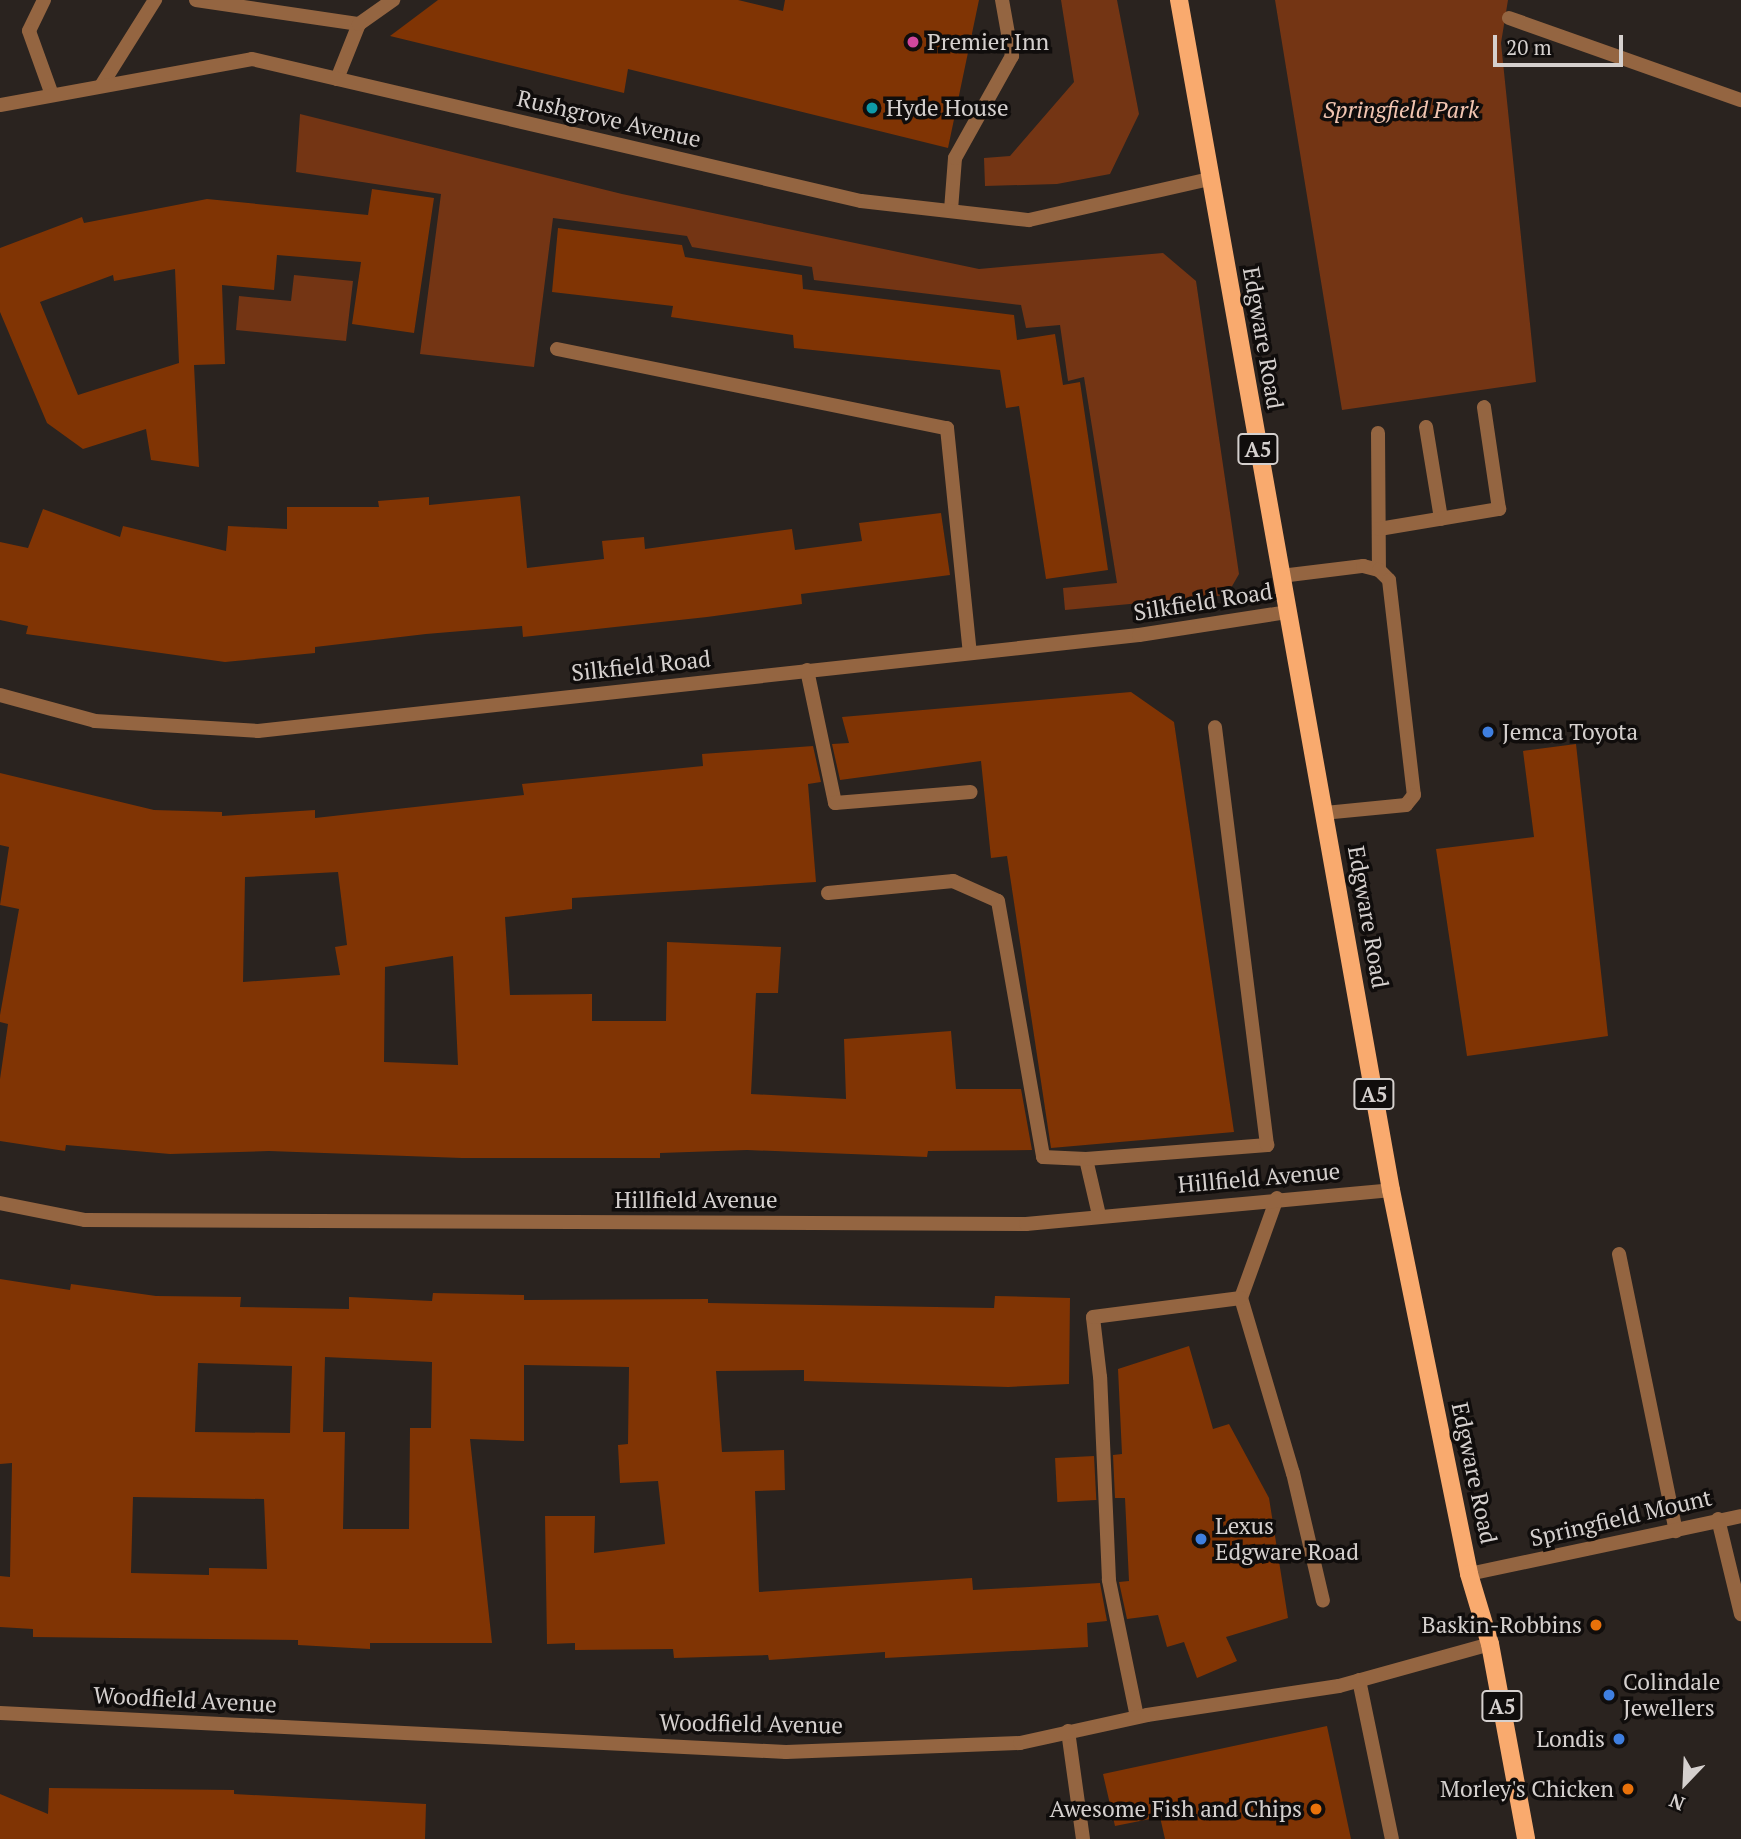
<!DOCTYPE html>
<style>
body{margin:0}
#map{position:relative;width:1741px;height:1839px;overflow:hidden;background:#2a231f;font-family:"PT Serif",serif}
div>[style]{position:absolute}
.green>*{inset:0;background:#743514}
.building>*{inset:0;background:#803404;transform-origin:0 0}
.service>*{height:14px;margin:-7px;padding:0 7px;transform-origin:7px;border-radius:7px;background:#946541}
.minor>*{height:14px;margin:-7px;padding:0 7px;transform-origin:7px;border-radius:7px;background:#946541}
.tertiary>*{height:14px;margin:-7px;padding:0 7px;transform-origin:7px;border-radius:7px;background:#946541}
.primary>*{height:18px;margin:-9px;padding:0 9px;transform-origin:9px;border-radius:9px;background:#f9aa6e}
.dots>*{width:19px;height:19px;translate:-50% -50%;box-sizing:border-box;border:4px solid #100d0c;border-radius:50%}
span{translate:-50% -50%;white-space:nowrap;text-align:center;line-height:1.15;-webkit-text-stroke:7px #100d0c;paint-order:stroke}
.shield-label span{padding:2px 5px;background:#100d0c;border:2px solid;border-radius:5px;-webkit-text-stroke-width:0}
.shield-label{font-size:21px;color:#d5d0ce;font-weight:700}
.poi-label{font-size:23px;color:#d5d0ce}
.left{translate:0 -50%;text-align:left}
.right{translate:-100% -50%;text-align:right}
.park-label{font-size:23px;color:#f2c5b1;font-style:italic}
.street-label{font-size:23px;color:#d5d0ce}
.north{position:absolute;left:1650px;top:1748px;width:70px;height:70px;-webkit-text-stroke:5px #100d0c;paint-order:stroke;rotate:203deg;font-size:19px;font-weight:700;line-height:28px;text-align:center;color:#d5d0ce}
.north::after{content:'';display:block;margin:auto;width:24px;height:32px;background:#d5d0ce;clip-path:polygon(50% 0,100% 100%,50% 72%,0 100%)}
.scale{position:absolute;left:1493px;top:35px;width:130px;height:32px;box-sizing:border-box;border:4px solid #d5d0ce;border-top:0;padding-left:9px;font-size:21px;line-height:24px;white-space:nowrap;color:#d5d0ce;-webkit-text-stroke:5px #100d0c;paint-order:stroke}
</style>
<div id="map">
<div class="green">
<i style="clip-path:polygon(1061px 0,1117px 0,1139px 114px,1110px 174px,1057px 184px,985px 186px,984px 158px,1010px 156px,1074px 82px)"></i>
<i style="clip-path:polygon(1275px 0,1508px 0,1501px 43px,1536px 382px,1342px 410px)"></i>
<i style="clip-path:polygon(300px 114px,622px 194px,979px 269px,1163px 253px,1196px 281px,1239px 574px,1227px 595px,1065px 610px,1063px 588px,1117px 583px,1084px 377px,1068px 381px,1060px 325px,1026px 328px,1021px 305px,814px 280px,812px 267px,692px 247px,687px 236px,553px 218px,534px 367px,420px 354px,441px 194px,296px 172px)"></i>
<i style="clip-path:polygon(294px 275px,353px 281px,346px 341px,236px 330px,239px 296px,291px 301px)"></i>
</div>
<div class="building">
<i style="clip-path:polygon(438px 0,738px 0,783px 11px,785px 0,979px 0,948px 148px,628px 69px,624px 93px,390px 36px)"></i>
<i style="clip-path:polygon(evenodd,372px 189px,434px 198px,414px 333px,352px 324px,361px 262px,277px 255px,274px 290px,222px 285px,225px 364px,194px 365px,199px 467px,151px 460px,146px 429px,83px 449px,47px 423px,0 312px,0 248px,82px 217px,84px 223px,207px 199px,368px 215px,372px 189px,175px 269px,179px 363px,78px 395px,40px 302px,113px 275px,114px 281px,175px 269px)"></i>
<i style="clip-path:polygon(558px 228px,682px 245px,685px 257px,802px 275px,803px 289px,1014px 315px,1017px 340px,1055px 334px,1063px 385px,1080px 382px,1108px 570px,1046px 579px,1019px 406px,1006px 408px,1000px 370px,794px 348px,793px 335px,671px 317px,673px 306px,552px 292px)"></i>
<i style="clip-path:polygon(520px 496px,527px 568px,604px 559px,602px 541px,644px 537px,645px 549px,792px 529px,795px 550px,862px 541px,859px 523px,941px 513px,950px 575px,801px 594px,802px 604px,707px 617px,523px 637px,522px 626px,426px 634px,315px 647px,315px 653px,225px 662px,26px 634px,28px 626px,0 620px,0 542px,28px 548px,43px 509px,120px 537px,123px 526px,226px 551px,228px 526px,287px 529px,287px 507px,379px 507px,378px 501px,429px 497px,429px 505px)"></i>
<i style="clip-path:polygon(1131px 692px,1174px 722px,1234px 1132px,1051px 1148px,1007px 856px,991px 858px,981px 761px,840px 780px,832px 744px,849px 743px,842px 717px)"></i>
<i style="clip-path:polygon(1576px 744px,1608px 1036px,1467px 1056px,1436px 849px,1534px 837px,1523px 751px)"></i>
<i style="clip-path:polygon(evenodd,813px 746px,821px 782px,808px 784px,816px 882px,572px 898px,572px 909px,505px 917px,510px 995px,592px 994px,592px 1021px,666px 1021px,667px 942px,781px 947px,778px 993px,756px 993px,751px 1094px,846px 1099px,844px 1039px,951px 1031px,956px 1089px,1021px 1089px,1032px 1150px,928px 1151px,927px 1157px,747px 1150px,660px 1153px,660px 1158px,462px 1158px,269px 1151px,170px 1154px,66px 1145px,65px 1151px,0 1141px,0 1079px,8px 1024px,0 1022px,0 1015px,19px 909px,0 905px,9px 847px,0 845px,0 773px,154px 810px,222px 812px,222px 816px,315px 810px,315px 818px,524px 795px,522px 784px,703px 766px,702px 754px,813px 746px,338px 872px,347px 945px,335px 947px,340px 975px,243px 982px,245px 877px,338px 872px,813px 746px,453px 956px,458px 1065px,384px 1062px,385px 967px,453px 956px)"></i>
<i style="clip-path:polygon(evenodd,0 1279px,70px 1290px,71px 1284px,156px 1296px,241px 1297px,240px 1307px,349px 1309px,349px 1297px,432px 1301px,433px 1293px,524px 1295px,524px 1300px,708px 1299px,708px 1303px,994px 1308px,995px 1296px,1070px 1298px,1069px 1384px,1008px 1387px,804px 1381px,804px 1370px,716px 1371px,722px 1452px,784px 1450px,785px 1490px,755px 1491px,759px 1592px,972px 1578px,973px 1590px,1100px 1583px,1107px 1621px,1087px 1623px,1088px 1647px,885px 1658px,885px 1652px,769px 1660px,768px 1655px,674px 1658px,673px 1649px,575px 1650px,575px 1643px,547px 1644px,545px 1516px,595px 1516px,594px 1553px,665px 1544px,658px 1481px,620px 1483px,618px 1445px,628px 1444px,629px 1367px,524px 1365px,524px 1441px,470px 1439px,492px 1643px,370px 1643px,370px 1649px,298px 1645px,298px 1640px,33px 1637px,33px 1629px,0 1627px,0 1576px,10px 1577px,12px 1463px,0 1464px,0 1279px,325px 1357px,432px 1362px,431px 1428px,410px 1428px,409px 1529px,343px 1529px,345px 1432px,323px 1432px,325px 1357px,0 1279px,198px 1363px,292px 1366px,290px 1433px,195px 1432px,198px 1363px,0 1279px,133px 1497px,264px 1499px,267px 1569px,209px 1568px,209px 1575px,131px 1573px,133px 1497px)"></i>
<i style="clip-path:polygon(1189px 1346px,1213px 1429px,1229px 1424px,1269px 1498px,1288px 1618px,1226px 1637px,1237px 1661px,1197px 1678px,1184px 1642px,1167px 1647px,1158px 1615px,1127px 1619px,1119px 1582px,1129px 1581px,1125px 1498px,1115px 1498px,1113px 1455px,1122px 1454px,1118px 1369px)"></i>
<i style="left:1094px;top:1456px;width:44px;height:39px;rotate:87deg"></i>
<i style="clip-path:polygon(1327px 1726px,1351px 1839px,1165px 1839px,1160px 1817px,1115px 1826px,1103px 1774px)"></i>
<i style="clip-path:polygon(49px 1788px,234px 1790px,234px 1794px,426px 1804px,425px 1839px,0 1839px,0 1794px,48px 1814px)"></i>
</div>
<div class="service">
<i style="left:196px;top:0;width:165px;rotate:8.4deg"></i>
<i style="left:337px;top:79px;width:59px;rotate:-68.2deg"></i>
<i style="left:359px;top:24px;width:42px;rotate:-35.2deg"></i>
<i style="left:101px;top:86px;width:102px;rotate:-57.9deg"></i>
<i style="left:951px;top:210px;width:52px;rotate:-85.6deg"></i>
<i style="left:955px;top:158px;width:117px;rotate:-60.8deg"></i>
<i style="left:1012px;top:56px;width:57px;rotate:-100.1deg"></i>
<i style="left:557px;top:349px;width:398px;rotate:11.5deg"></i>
<i style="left:947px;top:428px;width:226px;rotate:84.2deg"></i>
<i style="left:1426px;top:427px;width:93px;rotate:80.7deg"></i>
<i style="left:1378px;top:433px;width:137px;rotate:89.6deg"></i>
<i style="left:1379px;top:529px;width:122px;rotate:-9.5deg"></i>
<i style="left:1499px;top:509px;width:103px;rotate:-98.4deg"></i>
<i style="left:1281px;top:576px;width:83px;rotate:-7deg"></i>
<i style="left:1363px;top:566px;width:16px;rotate:14deg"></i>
<i style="left:1379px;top:570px;width:14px;rotate:45deg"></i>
<i style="left:1389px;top:580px;width:216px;rotate:83.4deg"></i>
<i style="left:1414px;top:795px;width:13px;rotate:129deg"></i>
<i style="left:1406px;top:805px;width:81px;rotate:174.4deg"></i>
<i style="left:807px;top:670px;width:136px;rotate:78.1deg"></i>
<i style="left:835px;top:803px;width:136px;rotate:-4.6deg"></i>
<i style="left:828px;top:893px;width:126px;rotate:-5.5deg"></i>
<i style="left:953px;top:881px;width:49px;rotate:24deg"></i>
<i style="left:998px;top:901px;width:260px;rotate:80deg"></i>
<i style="left:1043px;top:1157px;width:43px;rotate:2.7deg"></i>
<i style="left:1277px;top:1198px;width:106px;rotate:109.8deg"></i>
<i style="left:1241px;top:1298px;width:183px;rotate:73.5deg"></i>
<i style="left:1293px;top:1473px;width:131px;rotate:76.8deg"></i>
<i style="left:1099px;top:1215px;width:57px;rotate:-103.1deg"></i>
<i style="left:1086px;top:1159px;width:182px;rotate:-4.4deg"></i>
<i style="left:1267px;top:1145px;width:421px;rotate:-97.1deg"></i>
<i style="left:1619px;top:1254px;width:283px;rotate:78.4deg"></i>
<i style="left:1359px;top:1680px;width:162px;rotate:78.3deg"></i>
<i style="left:1137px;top:1717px;width:140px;rotate:-101.6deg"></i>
<i style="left:1109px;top:1580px;width:203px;rotate:-92.5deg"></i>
<i style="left:1100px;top:1377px;width:60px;rotate:-96.7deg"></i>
<i style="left:1093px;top:1317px;width:149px;rotate:-7.3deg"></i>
<i style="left:1068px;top:1731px;width:109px;rotate:82.1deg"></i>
</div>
<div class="minor">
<i style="left:44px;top:0;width:34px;rotate:116deg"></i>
<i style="left:29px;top:31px;width:65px;rotate:70.2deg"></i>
<i style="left:1509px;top:18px;width:246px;rotate:19.5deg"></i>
<i style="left:0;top:695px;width:98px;rotate:15.3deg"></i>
<i style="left:95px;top:721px;width:163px;rotate:3.5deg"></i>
<i style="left:258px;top:731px;width:886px;rotate:-6.22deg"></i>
<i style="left:1139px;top:635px;width:151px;rotate:-8.8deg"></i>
<i style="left:0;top:1203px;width:87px;rotate:11.3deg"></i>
<i style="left:85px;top:1220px;width:941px;rotate:0.24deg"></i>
<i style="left:1026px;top:1224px;width:367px;rotate:-5.3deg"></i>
<i style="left:1718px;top:1519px;width:98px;rotate:76.4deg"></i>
<i style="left:1469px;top:1574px;width:278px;rotate:-12deg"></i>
<i style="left:0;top:1713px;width:787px;rotate:2.84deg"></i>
<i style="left:786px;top:1752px;width:234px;rotate:-2.2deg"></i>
<i style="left:1020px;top:1743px;width:130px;rotate:-12.4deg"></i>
<i style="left:1147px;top:1715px;width:194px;rotate:-8.6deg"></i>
<i style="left:1339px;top:1686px;width:157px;rotate:-15.5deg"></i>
</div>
<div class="tertiary">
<i style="left:0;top:105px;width:256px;rotate:-10.3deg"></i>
<i style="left:252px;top:59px;width:625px;rotate:13.13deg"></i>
<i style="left:861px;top:201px;width:169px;rotate:6.5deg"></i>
<i style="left:1029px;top:220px;width:185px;rotate:-12.8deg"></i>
</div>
<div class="primary">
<i style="left:1179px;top:0;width:1209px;rotate:79.9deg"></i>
<i style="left:1391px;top:1190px;width:392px;rotate:78.5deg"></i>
<i style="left:1469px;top:1574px;width:73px;rotate:73.3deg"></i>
<i style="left:1490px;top:1644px;width:198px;rotate:79.5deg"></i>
</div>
<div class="dots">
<i style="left:913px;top:42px;background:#d1479c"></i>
<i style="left:872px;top:108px;background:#0f9aa8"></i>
<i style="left:1488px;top:732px;background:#3f7fe0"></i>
<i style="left:1201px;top:1539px;background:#3f7fe0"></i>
<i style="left:1596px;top:1625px;background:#e8710a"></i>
<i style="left:1609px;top:1695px;background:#3f7fe0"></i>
<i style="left:1619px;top:1739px;background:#3f7fe0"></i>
<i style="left:1628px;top:1789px;background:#e8710a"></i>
<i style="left:1316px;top:1809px;background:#e8710a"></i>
</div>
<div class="shield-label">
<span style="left:1258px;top:449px">A5</span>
<span style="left:1374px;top:1094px">A5</span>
<span style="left:1502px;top:1706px">A5</span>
</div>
<div class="poi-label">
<span class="left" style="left:927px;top:42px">Premier Inn</span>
<span class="left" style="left:886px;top:108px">Hyde House</span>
<span class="left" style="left:1502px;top:732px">Jemca Toyota</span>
<span class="left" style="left:1215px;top:1539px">Lexus<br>Edgware Road</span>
<span class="right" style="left:1582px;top:1625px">Baskin-Robbins</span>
<span class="left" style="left:1623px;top:1695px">Colindale<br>Jewellers</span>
<span class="right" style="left:1605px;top:1739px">Londis</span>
<span class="right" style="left:1614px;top:1789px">Morley's Chicken</span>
<span class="right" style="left:1302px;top:1809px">Awesome Fish and Chips</span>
</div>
<div class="park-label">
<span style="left:1401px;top:110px">Springfield Park</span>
</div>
<div class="street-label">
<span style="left:609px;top:119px;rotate:13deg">Rushgrove Avenue</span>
<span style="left:1263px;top:338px;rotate:80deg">Edgware Road</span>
<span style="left:1203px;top:602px;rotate:-9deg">Silkfield Road</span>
<span style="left:641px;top:666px;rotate:-6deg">Silkfield Road</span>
<span style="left:1368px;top:917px;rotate:80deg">Edgware Road</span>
<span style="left:1259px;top:1178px;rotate:-5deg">Hillfield Avenue</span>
<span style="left:696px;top:1200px">Hillfield Avenue</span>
<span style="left:1474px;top:1473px;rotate:78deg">Edgware Road</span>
<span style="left:1621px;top:1518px;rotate:-13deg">Springfield Mount</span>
<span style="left:185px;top:1700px;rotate:3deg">Woodfield Avenue</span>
<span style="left:751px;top:1724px;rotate:1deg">Woodfield Avenue</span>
</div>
<div class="north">N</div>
<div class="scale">20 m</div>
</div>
